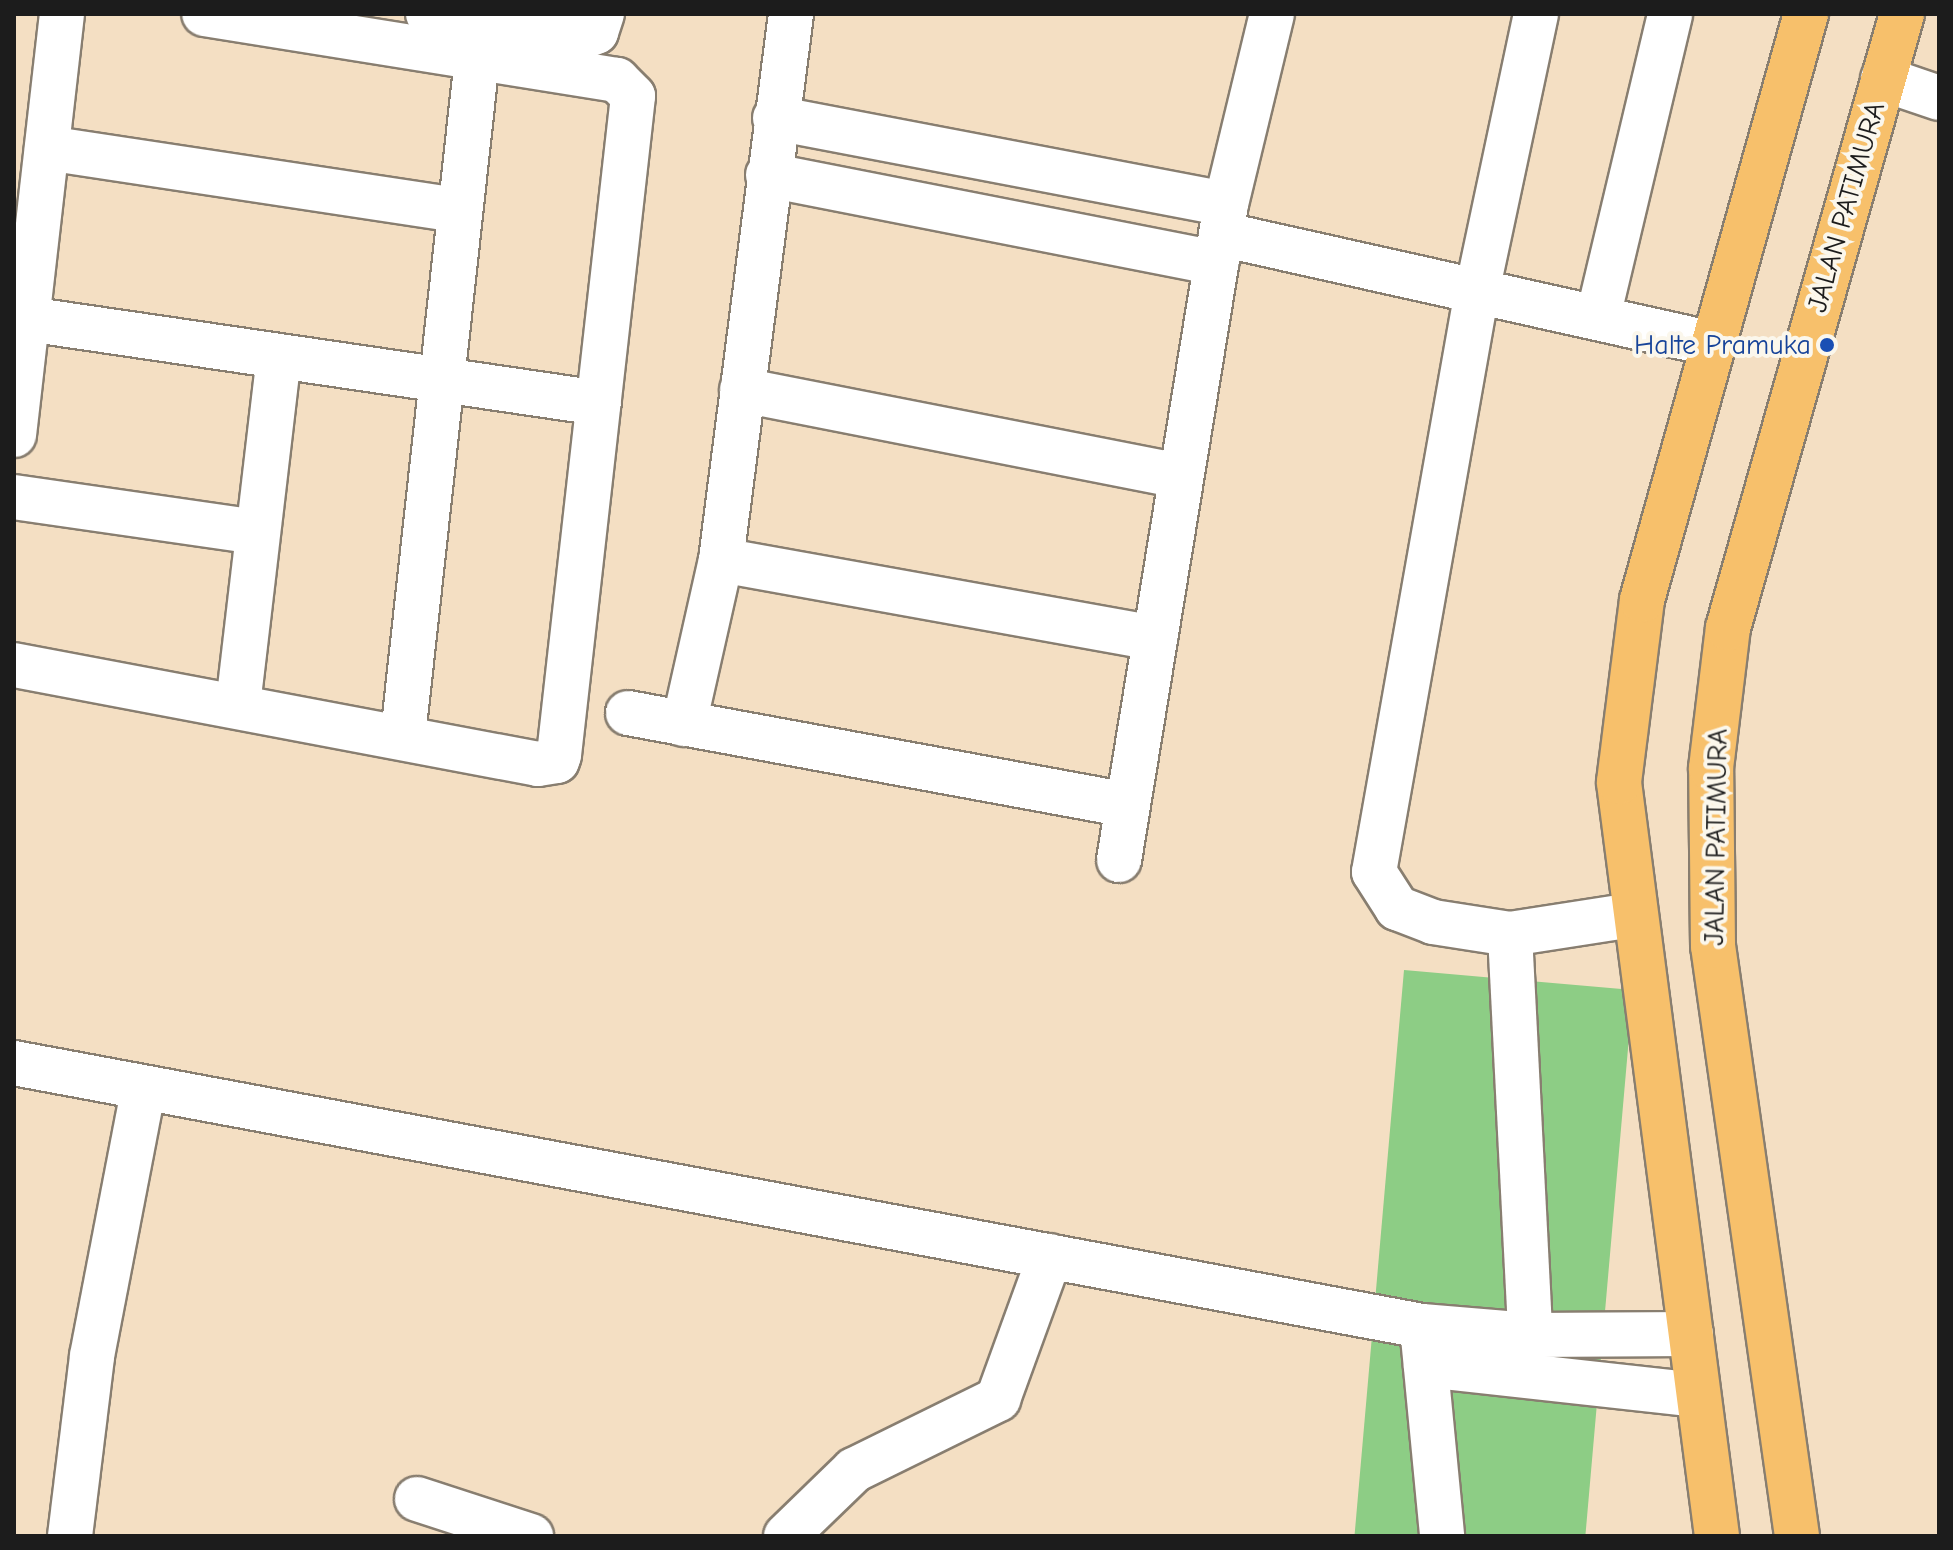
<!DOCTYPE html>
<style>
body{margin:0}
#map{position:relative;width:1953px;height:1550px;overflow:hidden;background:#f4dfc3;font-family:"Comic Neue",sans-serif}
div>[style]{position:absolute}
.green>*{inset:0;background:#8dcd85;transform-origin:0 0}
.roads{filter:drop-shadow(2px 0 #887e70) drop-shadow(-2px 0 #887e70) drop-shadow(0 2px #887e70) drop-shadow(0 -2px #887e70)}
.minor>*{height:44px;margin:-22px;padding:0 22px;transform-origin:22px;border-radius:22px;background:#fff}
.highway>*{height:44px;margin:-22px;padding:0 22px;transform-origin:22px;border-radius:22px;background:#f7c06b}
.dots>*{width:22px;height:22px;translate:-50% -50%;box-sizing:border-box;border:4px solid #fbf7ec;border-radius:50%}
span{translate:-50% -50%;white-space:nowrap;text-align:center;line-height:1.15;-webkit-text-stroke:8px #fbf7ec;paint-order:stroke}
.street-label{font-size:28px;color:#1c1c1c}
.transit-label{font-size:28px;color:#164399}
.right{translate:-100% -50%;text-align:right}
.frame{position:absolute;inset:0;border:16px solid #1c1c1c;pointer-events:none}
</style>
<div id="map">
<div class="green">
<i style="left:1404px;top:970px;width:230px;height:570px;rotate:5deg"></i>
</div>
<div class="roads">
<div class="minor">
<i style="left:428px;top:14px;width:157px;rotate:8.4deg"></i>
<i style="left:583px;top:37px;width:14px;rotate:-21deg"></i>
<i style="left:596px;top:32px;width:19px;rotate:-72deg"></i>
<i style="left:1536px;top:14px;width:283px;rotate:102deg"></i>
<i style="left:1477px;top:291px;width:590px;rotate:100.05deg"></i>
<i style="left:1374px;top:872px;width:43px;rotate:57.4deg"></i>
<i style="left:1397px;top:908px;width:39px;rotate:21deg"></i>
<i style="left:1433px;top:922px;width:78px;rotate:8.9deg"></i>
<i style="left:1510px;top:934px;width:124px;rotate:-8.8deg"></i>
<i style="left:1883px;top:79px;width:59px;rotate:18.7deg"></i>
<i style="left:775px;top:118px;width:459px;rotate:10.8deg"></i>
<i style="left:47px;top:148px;width:416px;rotate:8.6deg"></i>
<i style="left:768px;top:175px;width:457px;rotate:11.1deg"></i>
<i style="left:1221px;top:234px;width:504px;rotate:12.6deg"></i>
<i style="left:14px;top:317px;width:591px;rotate:8.36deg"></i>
<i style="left:1598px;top:317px;width:311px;rotate:-76.6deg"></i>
<i style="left:742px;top:390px;width:447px;rotate:11.1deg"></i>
<i style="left:14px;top:435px;width:424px;rotate:-83.5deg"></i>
<i style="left:14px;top:497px;width:246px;rotate:8.2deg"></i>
<i style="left:721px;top:560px;width:441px;rotate:10.2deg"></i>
<i style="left:14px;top:665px;width:533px;rotate:10.7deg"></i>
<i style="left:538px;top:764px;width:19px;rotate:-9deg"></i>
<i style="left:557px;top:761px;width:6px;rotate:-72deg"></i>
<i style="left:559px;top:755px;width:663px;rotate:-83.59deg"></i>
<i style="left:633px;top:96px;width:23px;rotate:-135deg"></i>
<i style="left:617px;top:80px;width:418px;rotate:-170.9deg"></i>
<i style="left:238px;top:705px;width:351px;rotate:-83.3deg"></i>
<i style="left:628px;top:713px;width:508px;rotate:10.43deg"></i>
<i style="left:684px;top:724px;width:168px;rotate:-77.3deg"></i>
<i style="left:721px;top:560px;width:550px;rotate:-82.69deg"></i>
<i style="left:403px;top:735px;width:680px;rotate:-83.75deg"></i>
<i style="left:1119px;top:860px;width:665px;rotate:-80.74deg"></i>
<i style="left:1226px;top:204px;width:195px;rotate:-76.4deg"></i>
<i style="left:1510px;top:934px;width:401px;rotate:87.1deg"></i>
<i style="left:14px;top:1063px;width:1432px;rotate:10.58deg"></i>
<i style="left:1422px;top:1326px;width:108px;rotate:4.8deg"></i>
<i style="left:1530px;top:1335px;width:161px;rotate:-0.4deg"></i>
<i style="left:1423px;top:1337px;width:200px;rotate:84.5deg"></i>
<i style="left:1426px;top:1365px;width:273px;rotate:6.3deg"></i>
<i style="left:417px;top:1499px;width:120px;rotate:18deg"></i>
<i style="left:70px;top:1536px;width:181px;rotate:-83deg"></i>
<i style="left:92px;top:1356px;width:271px;rotate:-79.1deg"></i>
<i style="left:786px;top:1536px;width:95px;rotate:-44.1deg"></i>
<i style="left:854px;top:1470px;width:161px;rotate:-26.2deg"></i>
<i style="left:998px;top:1399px;width:152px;rotate:-70deg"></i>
</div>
<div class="highway">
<i style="left:1717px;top:1536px;width:760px;rotate:-97.41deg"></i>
<i style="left:1619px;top:782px;width:183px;rotate:-82.8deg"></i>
<i style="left:1642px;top:600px;width:609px;rotate:-74.37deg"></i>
<i style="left:1797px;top:1536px;width:596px;rotate:-98.1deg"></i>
<i style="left:1713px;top:946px;width:178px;rotate:-90.6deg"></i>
<i style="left:1711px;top:768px;width:141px;rotate:-83.1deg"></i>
<i style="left:1728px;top:628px;width:638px;rotate:-74.18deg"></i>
</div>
</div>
<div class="dots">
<i style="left:1827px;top:345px;background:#1a4fb4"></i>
</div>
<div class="street-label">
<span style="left:1846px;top:207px;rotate:-74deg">JALAN PATIMURA</span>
<span style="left:1716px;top:837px;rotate:-89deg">JALAN PATIMURA</span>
</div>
<div class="transit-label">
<span class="right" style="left:1811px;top:345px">Halte Pramuka</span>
</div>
<div class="frame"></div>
</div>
